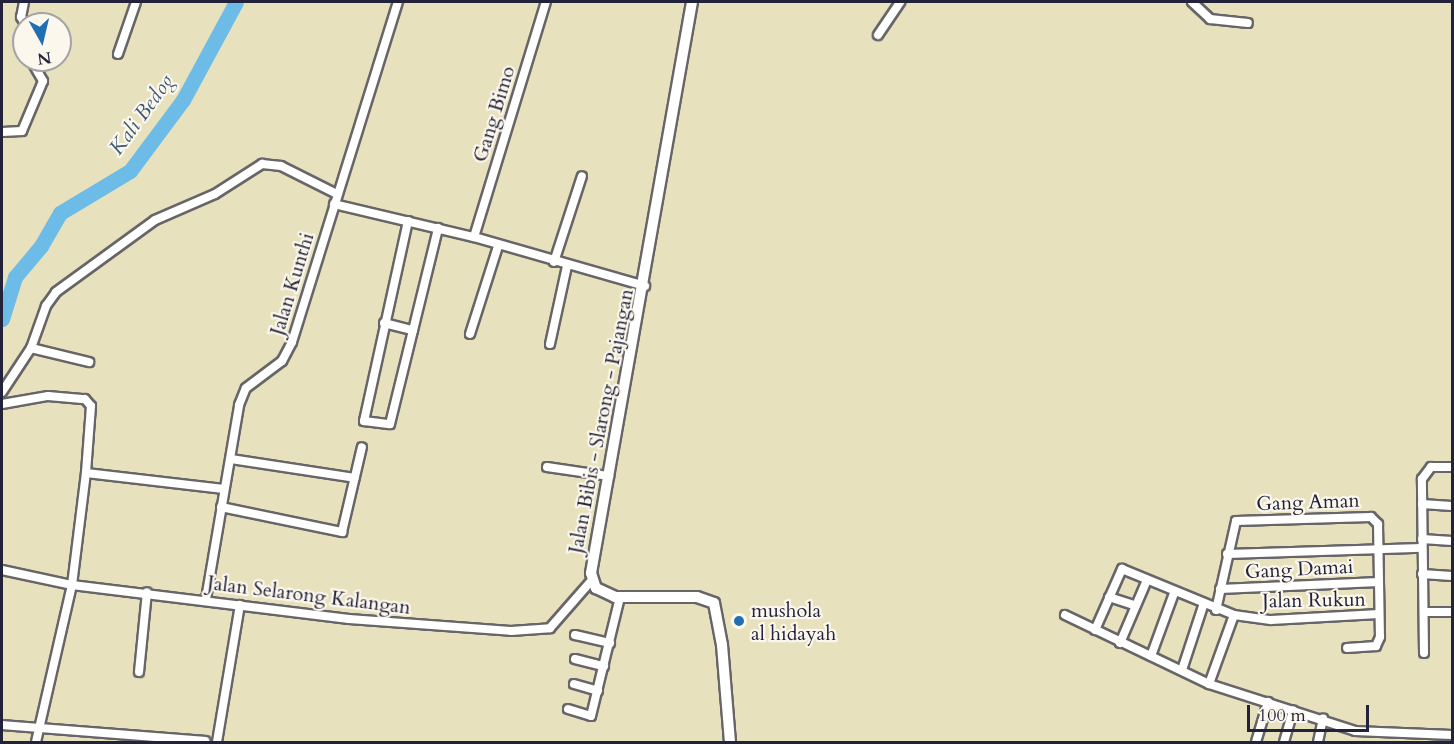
<!DOCTYPE html>
<style>
body{margin:0}
#map{position:relative;width:1454px;height:744px;overflow:hidden;background:#e7e1bd;font-family:Cardo,serif}
div>[style]{position:absolute}
.river>*{height:15px;margin:-7.5px;padding:0 7.5px;transform-origin:7.5px;border-radius:7.5px;background:#6dbbe7}
.roads{filter:drop-shadow(2px 0 #676568) drop-shadow(-2px 0 #676568) drop-shadow(0 2px #676568) drop-shadow(0 -2px #676568)}
.minor>*{height:8px;margin:-4px;padding:0 4px;transform-origin:4px;border-radius:4px;background:#fff}
.secondary>*{height:10px;margin:-5px;padding:0 5px;transform-origin:5px;border-radius:5px;background:#fff}
.dots>*{width:16px;height:16px;translate:-50% -50%;box-sizing:border-box;border:3px solid #fbf7ec;border-radius:50%}
span{translate:-50% -50%;white-space:nowrap;text-align:center;line-height:1.15;-webkit-text-stroke:4.5px #fbf7ec;paint-order:stroke}
.street-label{font-size:20px;color:#22223b}
.poi-label{font-size:20px;color:#22223b}
.left{translate:0 -50%;text-align:left}
.water-label{font-size:21px;color:#3c5877;font-style:italic}
.frame{position:absolute;inset:0;border:3px solid #22223b;pointer-events:none}
.north{position:absolute;left:12px;top:12px;width:60px;height:60px;box-sizing:border-box;background:#fbf7ec;border:2px solid #a4a2a5;border-radius:50%;rotate:172deg;font-size:16px;font-weight:700;line-height:24px;text-align:center;color:#22223b}
.north::after{content:'';display:block;margin:auto;width:21px;height:27px;background:#1f6fb2;clip-path:polygon(50% 0,100% 100%,50% 72%,0 100%)}
.scale{position:absolute;left:1247px;top:705px;width:122px;height:27px;box-sizing:border-box;border:3px solid #22223b;border-top:0;padding-left:8px;font-size:18px;line-height:21px;white-space:nowrap;color:#22223b;-webkit-text-stroke:4px #fbf7ec;paint-order:stroke}
</style>
<div id="map">
<div class="river">
<i style="left:2px;top:319px;width:44px;rotate:-72.8deg"></i>
<i style="left:15px;top:277px;width:40px;rotate:-50deg"></i>
<i style="left:41px;top:246px;width:38px;rotate:-60deg"></i>
<i style="left:60px;top:213px;width:82px;rotate:-31deg"></i>
<i style="left:130px;top:171px;width:89px;rotate:-53.3deg"></i>
<i style="left:183px;top:100px;width:111px;rotate:-61.6deg"></i>
</div>
<div class="roads">
<div class="minor">
<i style="left:24px;top:2px;width:15px;rotate:101deg"></i>
<i style="left:21px;top:17px;width:8px;rotate:60deg"></i>
<i style="left:1192px;top:2px;width:25px;rotate:43deg"></i>
<i style="left:1210px;top:19px;width:38px;rotate:6deg"></i>
<i style="left:878px;top:35px;width:40px;rotate:-56deg"></i>
<i style="left:118px;top:54px;width:55px;rotate:-70.9deg"></i>
<i style="left:2px;top:132px;width:20px;rotate:-3deg"></i>
<i style="left:22px;top:131px;width:54px;rotate:-67.2deg"></i>
<i style="left:43px;top:81px;width:24px;rotate:-120deg"></i>
<i style="left:334px;top:204px;width:144px;rotate:13.3deg"></i>
<i style="left:474px;top:237px;width:178px;rotate:16deg"></i>
<i style="left:408px;top:221px;width:205px;rotate:102.4deg"></i>
<i style="left:364px;top:421px;width:26px;rotate:7deg"></i>
<i style="left:390px;top:424px;width:202px;rotate:-76.2deg"></i>
<i style="left:474px;top:237px;width:246px;rotate:-73deg"></i>
<i style="left:554px;top:262px;width:90px;rotate:-72deg"></i>
<i style="left:384px;top:323px;width:30px;rotate:14deg"></i>
<i style="left:470px;top:334px;width:92px;rotate:-72.3deg"></i>
<i style="left:550px;top:344px;width:80px;rotate:-77.7deg"></i>
<i style="left:31px;top:348px;width:60px;rotate:13.6deg"></i>
<i style="left:2px;top:392px;width:53px;rotate:-56.6deg"></i>
<i style="left:31px;top:348px;width:45px;rotate:-70.3deg"></i>
<i style="left:46px;top:306px;width:17px;rotate:-54deg"></i>
<i style="left:56px;top:292px;width:122px;rotate:-36deg"></i>
<i style="left:155px;top:220px;width:65px;rotate:-23.4deg"></i>
<i style="left:215px;top:194px;width:56px;rotate:-32.6deg"></i>
<i style="left:262px;top:164px;width:19px;rotate:6deg"></i>
<i style="left:281px;top:166px;width:63px;rotate:26.6deg"></i>
<i style="left:2px;top:404px;width:47px;rotate:-9.9deg"></i>
<i style="left:48px;top:396px;width:37px;rotate:5deg"></i>
<i style="left:85px;top:399px;width:9px;rotate:49deg"></i>
<i style="left:91px;top:406px;width:67px;rotate:94.3deg"></i>
<i style="left:231px;top:459px;width:125px;rotate:8.7deg"></i>
<i style="left:547px;top:467px;width:63px;rotate:8.3deg"></i>
<i style="left:1422px;top:504px;width:30px;rotate:4deg"></i>
<i style="left:221px;top:507px;width:124px;rotate:11.7deg"></i>
<i style="left:342px;top:532px;width:87px;rotate:-76.8deg"></i>
<i style="left:1422px;top:539px;width:30px;rotate:4deg"></i>
<i style="left:1227px;top:554px;width:195px;rotate:-1.8deg"></i>
<i style="left:2px;top:570px;width:72px;rotate:12.1deg"></i>
<i style="left:72px;top:585px;width:279px;rotate:7deg"></i>
<i style="left:349px;top:619px;width:162px;rotate:4.2deg"></i>
<i style="left:511px;top:631px;width:39px;rotate:-4deg"></i>
<i style="left:550px;top:628px;width:64px;rotate:-48.8deg"></i>
<i style="left:1422px;top:574px;width:30px;rotate:4deg"></i>
<i style="left:1220px;top:589px;width:159px;rotate:-2.5deg"></i>
<i style="left:1109px;top:597px;width:28px;rotate:18deg"></i>
<i style="left:206px;top:599px;width:197px;rotate:-80.3deg"></i>
<i style="left:239px;top:405px;width:18px;rotate:-68deg"></i>
<i style="left:246px;top:388px;width:45px;rotate:-36.9deg"></i>
<i style="left:282px;top:361px;width:21px;rotate:-62deg"></i>
<i style="left:292px;top:342px;width:356px;rotate:-72.7deg"></i>
<i style="left:1216px;top:610px;width:91px;rotate:-77.3deg"></i>
<i style="left:1236px;top:521px;width:135px;rotate:-1.7deg"></i>
<i style="left:1371px;top:517px;width:10px;rotate:45deg"></i>
<i style="left:1378px;top:524px;width:113px;rotate:89deg"></i>
<i style="left:1380px;top:637px;width:10px;rotate:114deg"></i>
<i style="left:1376px;top:646px;width:29px;rotate:176deg"></i>
<i style="left:1424px;top:612px;width:28px"></i>
<i style="left:1065px;top:615px;width:160px;rotate:25.6deg"></i>
<i style="left:1209px;top:684px;width:153px;rotate:17.8deg"></i>
<i style="left:1355px;top:731px;width:97px;rotate:2.4deg"></i>
<i style="left:1095px;top:630px;width:67px;rotate:-66.1deg"></i>
<i style="left:1122px;top:569px;width:121px;rotate:22.3deg"></i>
<i style="left:1234px;top:615px;width:37px;rotate:8deg"></i>
<i style="left:1271px;top:620px;width:108px;rotate:-3.2deg"></i>
<i style="left:575px;top:635px;width:36px;rotate:13deg"></i>
<i style="left:1120px;top:643px;width:69px;rotate:-66.8deg"></i>
<i style="left:1424px;top:653px;width:174px;rotate:-90.7deg"></i>
<i style="left:1422px;top:479px;width:15px;rotate:-53deg"></i>
<i style="left:1431px;top:467px;width:21px"></i>
<i style="left:1151px;top:656px;width:67px;rotate:-69.9deg"></i>
<i style="left:575px;top:659px;width:30px;rotate:14deg"></i>
<i style="left:1182px;top:670px;width:67px;rotate:-71.8deg"></i>
<i style="left:139px;top:672px;width:80px;rotate:-84.3deg"></i>
<i style="left:574px;top:684px;width:25px;rotate:16deg"></i>
<i style="left:1209px;top:684px;width:73px;rotate:-70.1deg"></i>
<i style="left:568px;top:709px;width:24px;rotate:17deg"></i>
<i style="left:591px;top:716px;width:122px;rotate:-76.3deg"></i>
<i style="left:2px;top:725px;width:204px;rotate:4.5deg"></i>
<i style="left:36px;top:742px;width:161px;rotate:-77.1deg"></i>
<i style="left:72px;top:585px;width:113px;rotate:-82.9deg"></i>
<i style="left:86px;top:473px;width:139px;rotate:6.6deg"></i>
<i style="left:217px;top:742px;width:139px;rotate:-80.5deg"></i>
<i style="left:1256px;top:742px;width:42px;rotate:-73.3deg"></i>
<i style="left:1284px;top:742px;width:33px;rotate:-74deg"></i>
<i style="left:1318px;top:742px;width:24px;rotate:-78deg"></i>
</div>
<div class="secondary">
<i style="left:692px;top:2px;width:580px;rotate:100.03deg"></i>
<i style="left:591px;top:573px;width:16px;rotate:72deg"></i>
<i style="left:596px;top:588px;width:21px;rotate:25deg"></i>
<i style="left:615px;top:597px;width:82px"></i>
<i style="left:697px;top:597px;width:18px;rotate:19deg"></i>
<i style="left:714px;top:603px;width:43px;rotate:79.2deg"></i>
<i style="left:722px;top:645px;width:97px;rotate:85.3deg"></i>
</div>
</div>
<div class="dots">
<i style="left:739px;top:621px;background:#1f6fb2"></i>
</div>
<div class="street-label">
<span style="left:494px;top:114px;rotate:-73deg">Gang Bimo</span>
<span style="left:292px;top:284px;rotate:-73deg">Jalan Kunthi</span>
<span style="left:601px;top:421px;rotate:-79deg">Jalan Bibis - Slarong - Pajangan</span>
<span style="left:1308px;top:502px;rotate:-2deg">Gang Aman</span>
<span style="left:1299px;top:569px;rotate:-3deg">Gang Damai</span>
<span style="left:309px;top:595px;rotate:7deg">Jalan Selarong Kalangan</span>
<span style="left:1314px;top:600px;rotate:-1deg">Jalan Rukun</span>
</div>
<div class="poi-label">
<span class="left" style="left:751px;top:622px">mushola<br>al hidayah</span>
</div>
<div class="water-label">
<span style="left:142px;top:115px;rotate:-54deg">Kali Bedog</span>
</div>
<div class="frame"></div>
<div class="north">N</div>
<div class="scale">100 m</div>
</div>
